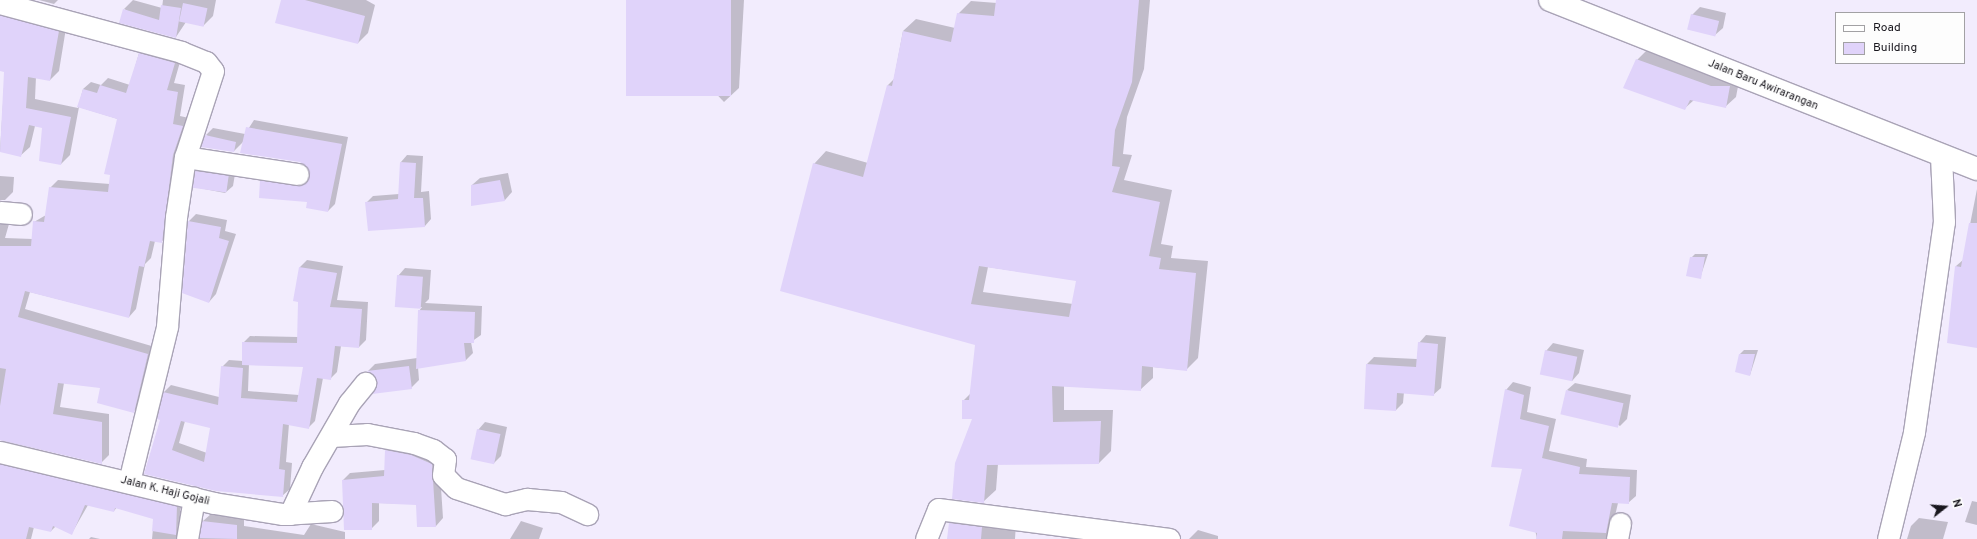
<!DOCTYPE html>
<style>
body{margin:0}
#map{position:relative;width:1977px;height:539px;overflow:hidden;background:#f2ecfd;font-family:Overpass,sans-serif}
div>[style]{position:absolute}
.shadow>*{inset:0;background:#0003}
.building>*{inset:0;background:#e0d3fa;transform-origin:0 0}
.roads{filter:drop-shadow(1px 0 #a9a3b6) drop-shadow(-1px 0 #a9a3b6) drop-shadow(0 1px #a9a3b6) drop-shadow(0 -1px #a9a3b6)}
.minor>*{height:21px;margin:-10.5px;padding:0 10.5px;transform-origin:10.5px;border-radius:10.5px;background:#fff}
.tertiary>*{height:22px;margin:-11px;padding:0 11px;transform-origin:11px;border-radius:11px;background:#fff}
span{translate:-50% -50%;white-space:nowrap;text-align:center;line-height:1.15;-webkit-text-stroke:3px #fdfdfd;paint-order:stroke}
.street-label{font-size:11px;color:#19171e}
.legend{position:absolute;left:1835px;top:12px;width:130px;height:52px;box-sizing:border-box;background:#fdfdfd;border:1px solid #a2a1a4;margin:0;padding:5px 7px;list-style:none;font-size:12px;color:#19171e}
.legend li{display:flex;align-items:center;gap:8px;height:20px}
.legend b{width:20px;border:1px solid #a2a1a4}
.north{position:absolute;left:1925px;top:487px;width:40px;height:40px;-webkit-text-stroke:3px #fdfdfd;paint-order:stroke;rotate:73deg;font-size:11px;font-weight:700;line-height:16px;text-align:center;color:#19171e}
.north::after{content:'';display:block;margin:auto;width:14px;height:18px;background:#19171e;clip-path:polygon(50% 0,100% 100%,50% 72%,0 100%)}
</style>
<div id="map">
<div class="shadow">
<i style="clip-path:polygon(0 0,67px 22px,59px 71px,50px 80px,36px 77px,35px 99px,78px 108px,83px 89px,91px 82px,101px 85px,108px 78px,130px 85px,139px 53px,147px 46px,182px 55px,174px 83px,185px 85px,180px 116px,189px 118px,169px 235px,161px 242px,155px 241px,151px 258px,145px 264px,136px 309px,129px 317px,30px 292px,25px 309px,155px 347px,141px 404px,133px 412px,102px 387px,64px 383px,60px 407px,109px 414px,109px 455px,101px 463px,0 440px,0 214px,11px 217px,5px 238px,33px 239px,34px 222px,46px 215px,50px 188px,58px 180px,110px 184px,118px 119px,79px 107px,70px 155px,61px 164px,43px 127px,35px 126px,30px 147px,20px 156px,0 151px,5px 71px,0 70px)"></i>
<i style="clip-path:polygon(39px 0,58px 0,54px 4px)"></i>
<i style="clip-path:polygon(133px 0,162px 8px,163px 0,216px 0,213px 16px,203px 26px,186px 22px,176px 37px,124px 9px)"></i>
<i style="clip-path:polygon(282px 0,366px 0,375px 5px,368px 33px,358px 43px)"></i>
<i style="clip-path:polygon(627px 0,744px 0,739px 88px,724px 102px)"></i>
<i style="clip-path:polygon(evenodd,997px 0,1150px 0,1144px 69px,1127px 117px,1123px 154px,1132px 155px,1124px 180px,1172px 190px,1161px 244px,1173px 246px,1171px 258px,1208px 261px,1198px 358px,1186px 370px,1153px 367px,1153px 378px,1140px 390px,1064px 386px,1064px 410px,1113px 410px,1111px 451px,1099px 463px,998px 464px,996px 490px,983px 502px,973px 418px,963px 401px,971px 393px,976px 345px,814px 164px,826px 151px,868px 163px,888px 85px,894px 79px,903px 31px,916px 19px,955px 28px,958px 14px,971px 1px,997px 3px,997px 0,988px 267px,1077px 280px,1073px 304px,983px 292px,988px 267px)"></i>
<i style="clip-path:polygon(1700px 7px,1726px 13px,1723px 28px,1715px 35px,1692px 15px)"></i>
<i style="clip-path:polygon(1647px 50px,1740px 76px,1736px 97px,1725px 107px,1694px 100px,1684px 109px,1637px 60px)"></i>
<i style="clip-path:polygon(254px 120px,348px 137px,335px 204px,328px 211px,261px 181px,269px 174px,309px 178px,310px 170px,300px 161px,243px 142px,234px 151px,206px 135px,213px 128px,245px 134px)"></i>
<i style="clip-path:polygon(407px 155px,423px 156px,421px 192px,429px 191px,431px 219px,425px 226px,366px 203px,373px 196px,399px 194px,401px 162px)"></i>
<i style="clip-path:polygon(204px 163px,236px 168px,233px 186px,225px 193px,194px 187px,196px 171px)"></i>
<i style="clip-path:polygon(508px 173px,512px 192px,505px 200px,472px 185px,480px 178px)"></i>
<i style="clip-path:polygon(0 176px,14px 177px,13px 192px,5px 200px,0 200px)"></i>
<i style="clip-path:polygon(1977px 189px,1977px 347px,1956px 266px,1963px 260px)"></i>
<i style="clip-path:polygon(196px 214px,227px 220px,225px 231px,236px 234px,216px 294px,209px 302px,189px 221px)"></i>
<i style="clip-path:polygon(1695px 254px,1708px 254px,1700px 278px,1691px 258px)"></i>
<i style="clip-path:polygon(evenodd,307px 260px,343px 266px,337px 300px,368px 302px,366px 340px,359px 347px,341px 346px,337px 372px,330px 379px,323px 378px,315px 421px,308px 428px,289px 424px,286px 462px,292px 463px,290px 489px,282px 496px,145px 473px,161px 419px,164px 392px,171px 385px,219px 397px,222px 367px,229px 360px,243px 361px,243px 343px,250px 336px,298px 337px,300px 267px,307px 260px,249px 364px,304px 366px,299px 395px,248px 391px,249px 364px,307px 260px,185px 421px,211px 427px,207px 453px,179px 443px,185px 421px)"></i>
<i style="clip-path:polygon(405px 268px,431px 270px,429px 299px,425px 303px,482px 306px,481px 335px,471px 342px,473px 353px,466px 360px,418px 367px,419px 380px,411px 388px,377px 379px,368px 371px,375px 364px,417px 358px,419px 311px,422px 307px,397px 306px,398px 276px)"></i>
<i style="clip-path:polygon(1426px 335px,1446px 337px,1441px 388px,1433px 395px,1404px 392px,1403px 403px,1396px 410px,1367px 364px,1374px 357px,1417px 359px,1419px 343px)"></i>
<i style="clip-path:polygon(1553px 343px,1584px 350px,1579px 373px,1572px 381px,1546px 351px)"></i>
<i style="clip-path:polygon(1744px 350px,1758px 350px,1750px 375px,1740px 354px)"></i>
<i style="clip-path:polygon(1513px 382px,1531px 387px,1527px 412px,1556px 419px,1549px 451px,1587px 459px,1586px 467px,1637px 470px,1636px 496px,1628px 503px,1618px 503px,1612px 529px,1616px 539px,1537px 539px,1506px 390px)"></i>
<i style="clip-path:polygon(1575px 383px,1631px 395px,1627px 419px,1620px 426px,1567px 390px)"></i>
<i style="clip-path:polygon(485px 422px,507px 427px,501px 456px,494px 463px,478px 430px)"></i>
<i style="clip-path:polygon(393px 443px,439px 457px,443px 518px,436px 526px,418px 526px,417px 504px,379px 503px,379px 521px,372px 528px,343px 480px,350px 473px,385px 470px,386px 450px)"></i>
<i style="clip-path:polygon(0 452px,184px 499px,180px 511px,185px 511px,187px 539px,152px 539px,154px 518px,117px 507px,114px 511px,88px 505px,72px 533px,56px 526px,51px 531px,34px 527px,31px 539px,0 539px)"></i>
<i style="clip-path:polygon(1972px 501px,1977px 502px,1977px 525px,1965px 522px)"></i>
<i style="clip-path:polygon(211px 514px,244px 517px,244px 526px,304px 535px,311px 524px,345px 532px,345px 539px,199px 539px,203px 521px)"></i>
<i style="clip-path:polygon(958px 515px,1016px 523px,1015px 539px,948px 539px,950px 523px)"></i>
<i style="clip-path:polygon(1919px 518px,1948px 522px,1943px 539px,1907px 539px,1911px 526px)"></i>
<i style="clip-path:polygon(521px 521px,543px 528px,539px 539px,510px 539px)"></i>
<i style="clip-path:polygon(1198px 530px,1218px 536px,1218px 539px,1189px 539px)"></i>
<i style="clip-path:polygon(91px 537px,100px 539px,89px 539px)"></i>
</div>
<div class="building">
<i style="clip-path:polygon(281px 0,305px 0,365px 16px,358px 44px,275px 23px)"></i>
<i style="left:626px;top:0;width:105px;height:96px"></i>
<i style="clip-path:polygon(evenodd,996px 0,1139px 0,1132px 82px,1115px 130px,1112px 166px,1120px 167px,1112px 192px,1160px 202px,1149px 256px,1161px 258px,1159px 269px,1196px 273px,1187px 371px,1142px 366px,1141px 391px,1052px 386px,1053px 422px,1101px 421px,1099px 464px,987px 465px,984px 503px,952px 499px,955px 463px,972px 419px,962px 419px,962px 400px,969px 400px,975px 345px,780px 291px,813px 163px,863px 177px,887px 85px,892px 86px,903px 31px,951px 42px,957px 13px,994px 16px,996px 0,979px 266px,1076px 281px,1069px 317px,971px 304px,979px 266px)"></i>
<i style="left:183px;top:3px;width:25px;height:19px;rotate:12deg"></i>
<i style="clip-path:polygon(161px 5px,181px 8px,176px 38px,119px 23px,123px 9px,159px 20px)"></i>
<i style="left:1691px;top:14px;width:29px;height:16px;rotate:14deg"></i>
<i style="clip-path:polygon(0 15px,59px 31px,50px 81px,28px 77px,26px 108px,71px 117px,61px 165px,39px 161px,42px 128px,29px 125px,21px 157px,0 152px,4px 72px,0 71px)"></i>
<i style="clip-path:polygon(139px 53px,175px 63px,167px 90px,178px 92px,173px 124px,183px 126px,173px 155px,162px 243px,150px 241px,144px 267px,139px 266px,129px 318px,25px 291px,18px 317px,148px 354px,134px 413px,97px 403px,100px 388px,58px 383px,53px 414px,102px 422px,102px 464px,0 440px,0 406px,6px 369px,0 368px,0 246px,31px 246px,33px 221px,44px 222px,49px 187px,108px 192px,110px 175px,104px 174px,117px 119px,77px 107px,83px 89px,97px 93px,100px 85px,126px 93px)"></i>
<i style="clip-path:polygon(1636px 59px,1711px 86px,1730px 86px,1726px 108px,1690px 100px,1685px 110px,1623px 88px)"></i>
<i style="clip-path:polygon(246px 127px,342px 144px,328px 212px,306px 208px,307px 202px,259px 198px,260px 180px,302px 185px,308px 181px,309px 170px,300px 162px,240px 153px)"></i>
<i style="clip-path:polygon(205px 135px,236px 142px,234px 152px,201px 147px)"></i>
<i style="clip-path:polygon(400px 162px,416px 163px,414px 198px,423px 198px,425px 227px,368px 231px,365px 202px,398px 199px)"></i>
<i style="left:195px;top:171px;width:34px;height:17px;rotate:8deg"></i>
<i style="clip-path:polygon(500px 180px,505px 201px,471px 206px,471px 185px)"></i>
<i style="clip-path:polygon(188px 221px,221px 227px,219px 238px,229px 241px,209px 303px,182px 293px)"></i>
<i style="clip-path:polygon(1969px 223px,1977px 223px,1977px 348px,1947px 343px,1955px 266px,1961px 267px)"></i>
<i style="clip-path:polygon(1690px 257px,1705px 257px,1701px 279px,1686px 276px)"></i>
<i style="clip-path:polygon(evenodd,299px 267px,337px 273px,330px 307px,362px 309px,359px 348px,335px 346px,331px 380px,317px 378px,309px 429px,283px 424px,279px 469px,285px 470px,283px 497px,216px 491px,144px 474px,160px 420px,157px 419px,163px 392px,218px 405px,221px 366px,243px 368px,241px 398px,297px 402px,303px 367px,242px 365px,242px 342px,297px 343px,298px 302px,293px 301px,299px 267px,181px 421px,210px 428px,204px 462px,172px 450px,181px 421px)"></i>
<i style="left:397px;top:275px;width:26px;height:32px;rotate:4deg"></i>
<i style="clip-path:polygon(418px 310px,475px 312px,474px 343px,464px 343px,466px 361px,416px 369px)"></i>
<i style="clip-path:polygon(1418px 342px,1438px 344px,1434px 396px,1397px 393px,1396px 411px,1364px 409px,1366px 364px,1416px 367px)"></i>
<i style="left:1545px;top:350px;width:33px;height:25px;rotate:12deg"></i>
<i style="clip-path:polygon(1739px 354px,1755px 354px,1750px 376px,1735px 372px)"></i>
<i style="clip-path:polygon(409px 366px,412px 389px,372px 394px,376px 379px,367px 371px)"></i>
<i style="clip-path:polygon(1505px 389px,1524px 395px,1520px 419px,1549px 426px,1542px 458px,1580px 467px,1579px 474px,1630px 477px,1629px 504px,1612px 503px,1606px 533px,1563px 531px,1562px 539px,1536px 539px,1537px 533px,1509px 526px,1522px 469px,1491px 467px)"></i>
<i style="left:1566px;top:390px;width:59px;height:25px;rotate:13deg"></i>
<i style="left:477px;top:429px;width:24px;height:31px;rotate:12deg"></i>
<i style="clip-path:polygon(385px 450px,411px 455px,432px 464px,436px 527px,417px 527px,416px 505px,372px 503px,372px 530px,344px 530px,342px 480px,384px 476px)"></i>
<i style="clip-path:polygon(0 464px,177px 506px,176px 535px,152px 531px,153px 519px,115px 508px,114px 512px,85px 505px,72px 535px,53px 526px,51px 532px,29px 527px,26px 539px,0 539px)"></i>
<i style="clip-path:polygon(202px 521px,237px 525px,237px 539px,199px 538px)"></i>
<i style="clip-path:polygon(949px 523px,982px 527px,981px 539px,947px 539px)"></i>
</div>
<div class="roads">
<div class="minor">
<i style="left:0;top:3px;width:188px;rotate:15.1deg"></i>
<i style="left:181px;top:52px;width:27px;rotate:22deg"></i>
<i style="left:206px;top:62px;width:11px;rotate:52deg"></i>
<i style="left:213px;top:71px;width:90px;rotate:108deg"></i>
<i style="left:185px;top:157px;width:61px;rotate:98.5deg"></i>
<i style="left:176px;top:217px;width:110px;rotate:94.7deg"></i>
<i style="left:167px;top:327px;width:160px;rotate:103.8deg"></i>
<i style="left:185px;top:157px;width:114px;rotate:8.6deg"></i>
<i style="left:0;top:212px;width:21px;rotate:5deg"></i>
<i style="left:331px;top:436px;width:36px;rotate:-3deg"></i>
<i style="left:367px;top:434px;width:48px;rotate:10.8deg"></i>
<i style="left:414px;top:443px;width:20px;rotate:20deg"></i>
<i style="left:433px;top:450px;width:15px;rotate:37deg"></i>
<i style="left:445px;top:459px;width:16px;rotate:97deg"></i>
<i style="left:443px;top:475px;width:18px;rotate:45deg"></i>
<i style="left:456px;top:488px;width:52px;rotate:18.1deg"></i>
<i style="left:505px;top:504px;width:23px;rotate:-13deg"></i>
<i style="left:527px;top:499px;width:34px;rotate:5deg"></i>
<i style="left:561px;top:502px;width:29px;rotate:25deg"></i>
<i style="left:0;top:452px;width:220px;rotate:13.4deg"></i>
<i style="left:214px;top:503px;width:70px;rotate:9.1deg"></i>
<i style="left:283px;top:514px;width:49px;rotate:-3.5deg"></i>
<i style="left:283px;top:514px;width:7px"></i>
<i style="left:290px;top:514px;width:52px;rotate:-64.9deg"></i>
<i style="left:312px;top:467px;width:74px;rotate:-60deg"></i>
<i style="left:349px;top:403px;width:26px;rotate:-51deg"></i>
<i style="left:187px;top:539px;width:42px;rotate:-80.3deg"></i>
<i style="left:926px;top:539px;width:32px;rotate:-68deg"></i>
<i style="left:938px;top:509px;width:233px;rotate:7.4deg"></i>
<i style="left:1617px;top:539px;width:16px;rotate:-79deg"></i>
<i style="left:1888px;top:539px;width:110px;rotate:-76.3deg"></i>
<i style="left:1914px;top:432px;width:212px;rotate:-81.9deg"></i>
<i style="left:1944px;top:222px;width:66px;rotate:-92.6deg"></i>
</div>
<div class="tertiary">
<i style="left:1550px;top:0;width:459px;rotate:21.6deg"></i>
</div>
</div>
<div class="street-label">
<span style="left:1763px;top:85px;rotate:22deg">Jalan Baru Awirarangan</span>
<span style="left:165px;top:491px;rotate:14deg">Jalan K. Haji Gojali</span>
</div>
<ul class="legend">
<li><b style="height:5px;background:#fff"></b>Road</li>
<li><b style="height:11px;background:#e0d3fa"></b>Building</li>
</ul>
<div class="north">N</div>
</div>
